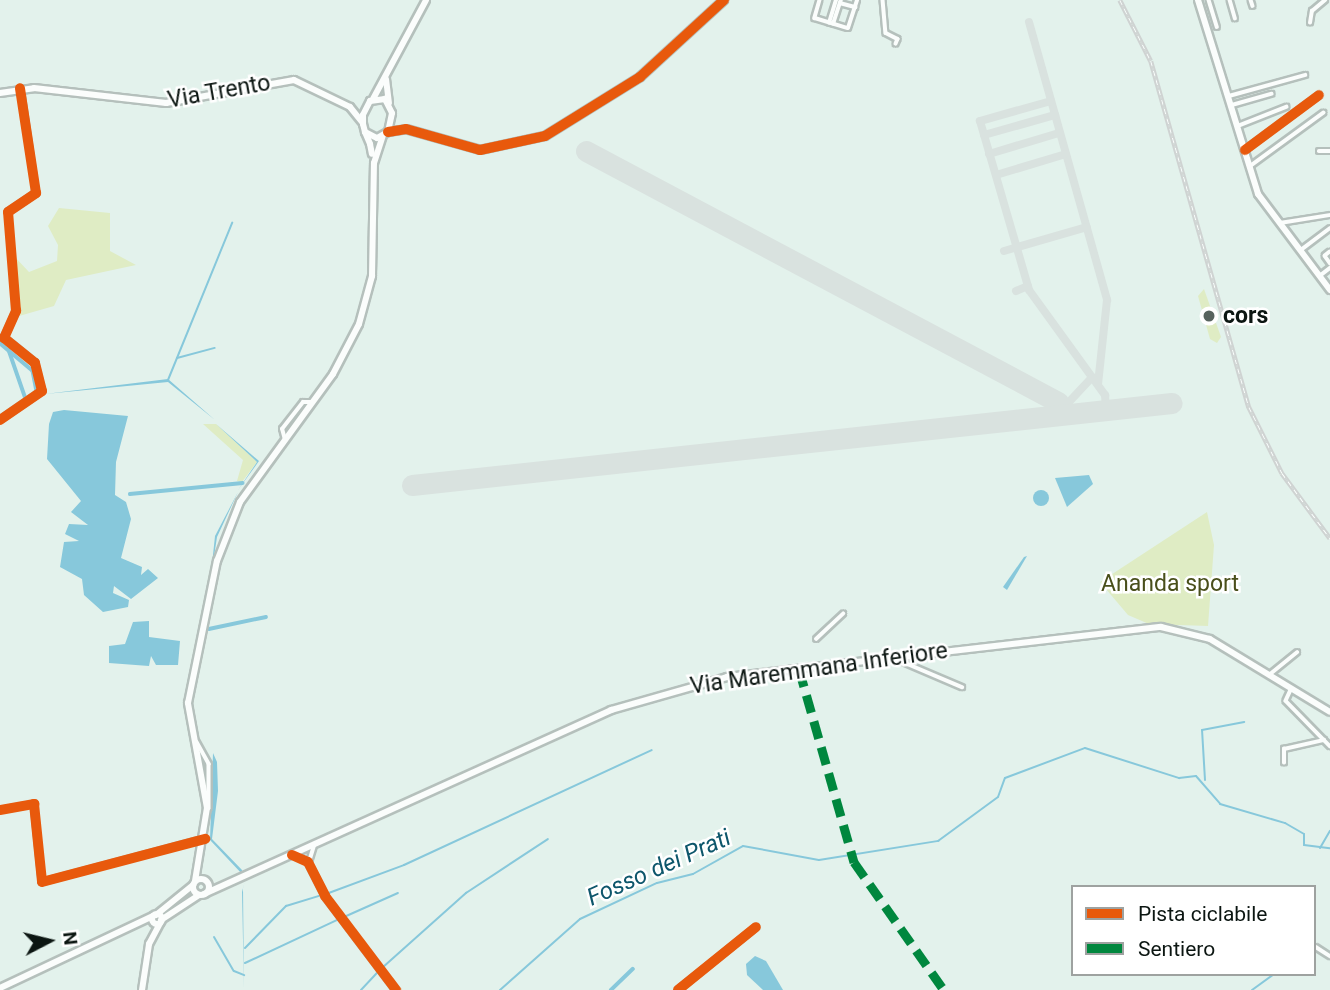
<!DOCTYPE html>
<style>
body{margin:0}
#map{position:relative;width:1330px;height:990px;overflow:hidden;background:#e3f2ec;font-family:Roboto,sans-serif}
div>[style]{position:absolute}
.green>*{inset:0;background:#dfecc4}
.water>*{inset:0;background:#87c8db}
.round{border-radius:50%}
.stream>*{height:2px;margin:-1px;padding:0 1px;transform-origin:1px;border-radius:1px;background:#87c8db}
.canal>*{height:3.5px;margin:-1.75px;padding:0 1.75px;transform-origin:1.75px;border-radius:1.75px;background:#87c8db}
.taxiway>*{height:8px;margin:-4px;padding:0 4px;transform-origin:4px;border-radius:4px;background:#d9e2df}
.runway>*{height:21px;margin:-10.5px;padding:0 10.5px;transform-origin:10.5px;border-radius:10.5px;background:#d9e2df}
.roads{filter:drop-shadow(2px 0 #b5c0bc) drop-shadow(-2px 0 #b5c0bc) drop-shadow(0 2px #b5c0bc) drop-shadow(0 -2px #b5c0bc)}
.street>*{height:3.5px;margin:-1.75px;padding:0 1.75px;transform-origin:1.75px;border-radius:1.75px;background:#fbfdfc}
.secondary>*{height:6px;margin:-3px;padding:0 3px;transform-origin:3px;border-radius:3px;background:#fbfdfc}
.secondary>.ring{margin:-3px;padding:0;box-sizing:content-box;background:none;border:6px solid #fbfdfc;border-radius:50%}
.rail>*{height:4.5px;margin-top:-2.25px;transform-origin:0;background:repeating-linear-gradient(90deg,#fff 0 5px,#cfd3d2 0 10px);box-sizing:border-box;border-block:2px solid #cfd3d2}
.quiet>*{height:9px;margin-top:-4.5px;transform-origin:0;background:repeating-linear-gradient(90deg,#00873e 0 18px,transparent 0 27px)}
.cycleway>*{height:10px;margin:-5px;padding:0 5px;transform-origin:5px;border-radius:5px;background:#e8590c}
.dots>*{width:19px;height:19px;translate:-50% -50%;box-sizing:border-box;border:4px solid #fff;border-radius:50%}
span{translate:-50% -50%;white-space:nowrap;text-align:center;line-height:1.15;-webkit-text-stroke:5px #fff;paint-order:stroke}
.street-label{font-size:23px;color:#0c1612}
.poi-label{font-size:23px;color:#0c1612;font-weight:700}
.left{translate:0 -50%;text-align:left}
.park-label{font-size:23px;color:#494f1b}
.water-label{font-size:24px;color:#0d566b;font-style:italic}
.legend{position:absolute;left:1071px;top:885px;width:245px;height:91px;box-sizing:border-box;background:#fff;border:2px solid #9ea2a0;margin:0;padding:9px 12px;list-style:none;font-size:21px;color:#0c1612}
.legend li{display:flex;align-items:center;gap:14px;height:35px}
.legend b{width:35px;border:2px solid #9ea2a0}
.north{position:absolute;left:14px;top:906px;width:70px;height:70px;-webkit-text-stroke:5px #fff;paint-order:stroke;rotate:83deg;font-size:19px;font-weight:700;line-height:28px;text-align:center;color:#0c1612}
.north::after{content:'';display:block;margin:auto;width:24px;height:32px;background:#0c1612;clip-path:polygon(50% 0,100% 100%,50% 72%,0 100%)}
</style>
<div id="map">
<div class="green">
<i style="clip-path:polygon(59px 208px,110px 213px,110px 251px,136px 265px,66px 280px,54px 306px,19px 316px,13px 255px,29px 272px,57px 261px,58px 245px,48px 226px)"></i>
<i style="clip-path:polygon(1204px 289px,1221px 337px,1217px 343px,1210px 339px,1198px 296px)"></i>
<i style="clip-path:polygon(203px 424px,216px 424px,257px 462px,242px 482px,237px 481px,243px 460px)"></i>
<i style="clip-path:polygon(1207px 512px,1214px 545px,1208px 626px,1149px 624px,1128px 615px,1100px 582px)"></i>
</div>
<div class="water">
<i style="clip-path:polygon(168px 379px,215px 420px,168px 382px,45px 394px)"></i>
<i style="clip-path:polygon(64px 410px,128px 416px,116px 462px,115px 495px,126px 502px,131px 519px,121px 558px,142px 567px,141px 575px,148px 569px,158px 578px,131px 599px,114px 586px,113px 593px,129px 600px,128px 607px,103px 612px,84px 595px,82px 579px,60px 567px,64px 542px,79px 541px,65px 534px,69px 524px,88px 525px,71px 512px,81px 501px,47px 459px,49px 424px,53px 412px)"></i>
<i style="clip-path:polygon(216px 424px,259px 461px,238px 490px,257px 462px)"></i>
<i style="clip-path:polygon(1089px 475px,1093px 484px,1067px 507px,1055px 478px)"></i>
<i class="round" style="left:1033px;top:490px;width:16px;height:16px"></i>
<i style="clip-path:polygon(238px 492px,217px 537px,210px 583px,215px 536px)"></i>
<i style="clip-path:polygon(1027px 556px,1007px 590px,1003px 587px,1024px 557px)"></i>
<i style="clip-path:polygon(149px 621px,149px 637px,180px 641px,178px 665px,156px 665px,151px 656px,149px 666px,109px 663px,109px 646px,125px 644px,133px 622px)"></i>
<i style="clip-path:polygon(213px 753px,217px 762px,218px 791px,212px 839px,242px 870px,243px 875px,210px 840px)"></i>
<i style="clip-path:polygon(246px 877px,243px 888px,244px 990px,242px 892px)"></i>
<i style="clip-path:polygon(755px 956px,766px 961px,783px 990px,763px 990px,747px 975px,746px 964px)"></i>
</div>
<div class="stream">
<i style="left:177px;top:358px;width:39px;rotate:-15deg"></i>
<i style="left:168px;top:380px;width:170px;rotate:-67.8deg"></i>
<i style="left:1205px;top:780px;width:50px;rotate:-93.4deg"></i>
<i style="left:1202px;top:730px;width:43px;rotate:-10.8deg"></i>
<i style="left:1320px;top:848px;width:20px;rotate:-60deg"></i>
<i style="left:326px;top:894px;width:83px;rotate:-20.4deg"></i>
<i style="left:404px;top:865px;width:273px;rotate:-24.9deg"></i>
<i style="left:344px;top:917px;width:59px;rotate:-24deg"></i>
<i style="left:214px;top:937px;width:39px;rotate:60deg"></i>
<i style="left:234px;top:971px;width:11px;rotate:22deg"></i>
<i style="left:245px;top:948px;width:59px;rotate:-45.7deg"></i>
<i style="left:286px;top:906px;width:38px;rotate:-17deg"></i>
<i style="left:245px;top:963px;width:106px;rotate:-25.1deg"></i>
<i style="left:382px;top:968px;width:113px;rotate:-41.8deg"></i>
<i style="left:466px;top:893px;width:98px;rotate:-33.4deg"></i>
<i style="left:361px;top:990px;width:26px;rotate:-47deg"></i>
<i style="left:500px;top:990px;width:107px;rotate:-41.6deg"></i>
<i style="left:580px;top:919px;width:85px;rotate:-25.1deg"></i>
<i style="left:657px;top:883px;width:37px;rotate:-14deg"></i>
<i style="left:693px;top:874px;width:57px;rotate:-29.2deg"></i>
<i style="left:743px;top:846px;width:77px;rotate:10.4deg"></i>
<i style="left:819px;top:860px;width:121px;rotate:-9.1deg"></i>
<i style="left:938px;top:841px;width:74px;rotate:-36.3deg"></i>
<i style="left:998px;top:797px;width:20px;rotate:-70deg"></i>
<i style="left:1005px;top:778px;width:85px;rotate:-20.6deg"></i>
<i style="left:1085px;top:748px;width:99px;rotate:17.7deg"></i>
<i style="left:1179px;top:778px;width:17px;rotate:-7deg"></i>
<i style="left:1196px;top:776px;width:37px;rotate:49deg"></i>
<i style="left:1220px;top:804px;width:68px;rotate:16.3deg"></i>
<i style="left:1285px;top:823px;width:22px;rotate:30deg"></i>
<i style="left:1304px;top:834px;width:11px;rotate:90deg"></i>
<i style="left:1304px;top:845px;width:26px;rotate:7deg"></i>
<i style="left:1252px;top:990px;width:27px;rotate:-36deg"></i>
</div>
<div class="canal">
<i style="left:0;top:343px;width:43px;rotate:40.3deg"></i>
<i style="left:33px;top:371px;width:20px;rotate:79deg"></i>
<i style="left:37px;top:391px;width:16px;rotate:130deg"></i>
<i style="left:9px;top:350px;width:52px;rotate:70.9deg"></i>
<i style="left:130px;top:494px;width:113px;rotate:-5.6deg"></i>
<i style="left:209px;top:629px;width:58px;rotate:-11.9deg"></i>
<i style="left:611px;top:990px;width:30px;rotate:-44deg"></i>
</div>
<div class="taxiway">
<i style="left:1029px;top:22px;width:289px;rotate:74.3deg"></i>
<i style="left:1107px;top:300px;width:84px;rotate:96.1deg"></i>
<i style="left:1051px;top:101px;width:74px;rotate:164.3deg"></i>
<i style="left:980px;top:121px;width:176px;rotate:73.8deg"></i>
<i style="left:1029px;top:290px;width:130px;rotate:54.1deg"></i>
<i style="left:1105px;top:395px;width:15px;rotate:86deg"></i>
<i style="left:984px;top:135px;width:74px;rotate:-15.7deg"></i>
<i style="left:989px;top:154px;width:73px;rotate:-16.7deg"></i>
<i style="left:996px;top:175px;width:73px;rotate:-16.7deg"></i>
<i style="left:1004px;top:251px;width:86px;rotate:-16.1deg"></i>
<i style="left:1016px;top:291px;width:13px;rotate:-23deg"></i>
<i style="left:1058px;top:402px;width:11px"></i>
<i style="left:1069px;top:402px;width:34px;rotate:-47deg"></i>
</div>
<div class="runway">
<i style="left:586px;top:151px;width:535px;rotate:28deg"></i>
<i style="left:412px;top:485px;width:764px;rotate:-6.16deg"></i>
</div>
<div class="roads">
<div class="street">
<i style="left:820px;top:0;width:19px;rotate:106deg"></i>
<i style="left:815px;top:18px;width:34px;rotate:17deg"></i>
<i style="left:848px;top:28px;width:29px;rotate:-72deg"></i>
<i style="left:883px;top:0;width:33px;rotate:85deg"></i>
<i style="left:886px;top:33px;width:13px;rotate:27deg"></i>
<i style="left:898px;top:39px;width:5px;rotate:112deg"></i>
<i style="left:1209px;top:0;width:28px;rotate:73deg"></i>
<i style="left:1230px;top:0;width:19px;rotate:74deg"></i>
<i style="left:1251px;top:0;width:6px;rotate:72deg"></i>
<i style="left:840px;top:3px;width:16px;rotate:15deg"></i>
<i style="left:829px;top:23px;width:24px;rotate:-73deg"></i>
<i style="left:1310px;top:23px;width:12px;rotate:-81deg"></i>
<i style="left:1312px;top:11px;width:17px;rotate:-40deg"></i>
<i style="left:833px;top:24px;width:25px;rotate:-72deg"></i>
<i style="left:1229px;top:96px;width:79px;rotate:-15.4deg"></i>
<i style="left:1232px;top:105px;width:41px;rotate:-15.8deg"></i>
<i style="left:1238px;top:126px;width:52px;rotate:-21.6deg"></i>
<i style="left:1245px;top:150px;width:92px;rotate:-36.6deg"></i>
<i style="left:1319px;top:151px;width:11px"></i>
<i style="left:1249px;top:167px;width:92px;rotate:-36.1deg"></i>
<i style="left:1280px;top:223px;width:51px;rotate:-9.1deg"></i>
<i style="left:1301px;top:250px;width:36px;rotate:-37deg"></i>
<i style="left:1330px;top:252px;width:6px;rotate:141deg"></i>
<i style="left:1325px;top:256px;width:9px;rotate:54deg"></i>
<i style="left:1321px;top:275px;width:11px;rotate:-38deg"></i>
<i style="left:0;top:420px;width:51px;rotate:-34.6deg"></i>
<i style="left:42px;top:391px;width:29px;rotate:-104deg"></i>
<i style="left:35px;top:363px;width:40px;rotate:-141deg"></i>
<i style="left:4px;top:338px;width:30px;rotate:-66deg"></i>
<i style="left:16px;top:311px;width:99px;rotate:-94.6deg"></i>
<i style="left:8px;top:212px;width:34px;rotate:-34deg"></i>
<i style="left:36px;top:193px;width:104px;rotate:-98.3deg"></i>
<i style="left:285px;top:440px;width:11px;rotate:-105deg"></i>
<i style="left:282px;top:429px;width:34px;rotate:-52deg"></i>
<i style="left:303px;top:402px;width:10px"></i>
<i style="left:816px;top:639px;width:37px;rotate:-43deg"></i>
<i style="left:896px;top:659px;width:72px;rotate:23deg"></i>
<i style="left:1269px;top:675px;width:36px;rotate:-39deg"></i>
<i style="left:1292px;top:688px;width:14px;rotate:115deg"></i>
<i style="left:1286px;top:701px;width:63px;rotate:45.6deg"></i>
<i style="left:197px;top:742px;width:25px;rotate:61deg"></i>
<i style="left:209px;top:764px;width:44px;rotate:90deg"></i>
<i style="left:1284px;top:763px;width:14px;rotate:-90deg"></i>
<i style="left:1284px;top:749px;width:41px;rotate:-12.7deg"></i>
<i style="left:0;top:810px;width:35px;rotate:-10deg"></i>
<i style="left:34px;top:804px;width:78px;rotate:84.1deg"></i>
<i style="left:42px;top:882px;width:167px;rotate:-15deg"></i>
<i style="left:295px;top:855px;width:15px;rotate:28deg"></i>
<i style="left:308px;top:862px;width:38px;rotate:63deg"></i>
<i style="left:325px;top:896px;width:118px;rotate:52.9deg"></i>
<i style="left:309px;top:862px;width:17px;rotate:-73deg"></i>
<i style="left:1316px;top:947px;width:17px;rotate:33deg"></i>
<i style="left:678px;top:990px;width:100px;rotate:-38.9deg"></i>
</div>
<div class="secondary">
<i style="left:1198px;top:0;width:203px;rotate:72.8deg"></i>
<i style="left:1258px;top:194px;width:120px;rotate:53.1deg"></i>
<i style="left:386px;top:79px;width:24px;rotate:83deg"></i>
<i style="left:0;top:93px;width:34px;rotate:-8deg"></i>
<i style="left:34px;top:88px;width:133px;rotate:6.5deg"></i>
<i style="left:166px;top:103px;width:130px;rotate:-10.2deg"></i>
<i style="left:294px;top:80px;width:62px;rotate:25.7deg"></i>
<i style="left:350px;top:107px;width:19px;rotate:51deg"></i>
<i style="left:373px;top:99px;width:112px;rotate:-61.8deg"></i>
<i style="left:365px;top:132px;width:13px;rotate:27deg"></i>
<i style="left:377px;top:138px;width:13px;rotate:-29deg"></i>
<i style="left:388px;top:132px;width:19px;rotate:-78deg"></i>
<i style="left:392px;top:113px;width:16px;rotate:-117deg"></i>
<i style="left:385px;top:99px;width:15px;rotate:172deg"></i>
<i style="left:370px;top:101px;width:16px;rotate:117deg"></i>
<i style="left:363px;top:115px;width:9px;rotate:90deg"></i>
<i style="left:363px;top:124px;width:8px;rotate:76deg"></i>
<i style="left:365px;top:132px;width:13px;rotate:67deg"></i>
<i style="left:370px;top:144px;width:10px;rotate:79deg"></i>
<i style="left:388px;top:132px;width:18px;rotate:-9deg"></i>
<i style="left:406px;top:129px;width:77px;rotate:15.8deg"></i>
<i style="left:480px;top:150px;width:66px;rotate:-12.2deg"></i>
<i style="left:545px;top:136px;width:112px;rotate:-31.8deg"></i>
<i style="left:640px;top:77px;width:114px;rotate:-42.5deg"></i>
<i class="ring" style="left:193px;top:879px;width:10px;height:10px"></i>
<i style="left:195px;top:881px;width:74px;rotate:-80.7deg"></i>
<i style="left:207px;top:808px;width:107px;rotate:-100.3deg"></i>
<i style="left:188px;top:703px;width:145px;rotate:-78.5deg"></i>
<i style="left:217px;top:561px;width:63px;rotate:-68.7deg"></i>
<i style="left:240px;top:502px;width:158px;rotate:-54deg"></i>
<i style="left:333px;top:374px;width:56px;rotate:-62.5deg"></i>
<i style="left:359px;top:324px;width:50px;rotate:-74.8deg"></i>
<i style="left:372px;top:276px;width:113px;rotate:-89deg"></i>
<i style="left:374px;top:163px;width:28px;rotate:-72deg"></i>
<i style="left:204px;top:894px;width:447px;rotate:-24.3deg"></i>
<i style="left:611px;top:710px;width:121px;rotate:-15.9deg"></i>
<i style="left:727px;top:677px;width:437px;rotate:-6.6deg"></i>
<i style="left:1161px;top:627px;width:50px;rotate:13.8deg"></i>
<i style="left:1210px;top:639px;width:140px;rotate:31.3deg"></i>
<i class="ring" style="left:152px;top:914px;width:4px;height:4px"></i>
<i style="left:156px;top:915px;width:48px;rotate:-39deg"></i>
<i style="left:161px;top:920px;width:45px;rotate:-33.3deg"></i>
<i style="left:0;top:988px;width:169px;rotate:-25.2deg"></i>
<i style="left:142px;top:990px;width:47px;rotate:-81.3deg"></i>
<i style="left:149px;top:944px;width:24px;rotate:-62deg"></i>
</div>
</div>
<div class="rail">
<i style="left:1120px;top:0;width:68px;rotate:63.1deg"></i>
<i style="left:1151px;top:61px;width:360px;rotate:74.2deg"></i>
<i style="left:1249px;top:407px;width:74px;rotate:63.4deg"></i>
<i style="left:1282px;top:473px;width:81px;rotate:53.6deg"></i>
</div>
<div class="quiet">
<i style="left:799px;top:669px;width:201px;rotate:74.1deg"></i>
<i style="left:854px;top:862px;width:156px;rotate:54.9deg"></i>
</div>
<div class="cycleway">
<i style="left:388px;top:132px;width:18px;rotate:-9deg"></i>
<i style="left:406px;top:129px;width:77px;rotate:15.8deg"></i>
<i style="left:480px;top:150px;width:66px;rotate:-12.2deg"></i>
<i style="left:545px;top:136px;width:112px;rotate:-31.8deg"></i>
<i style="left:640px;top:77px;width:114px;rotate:-42.5deg"></i>
<i style="left:1245px;top:150px;width:92px;rotate:-36.6deg"></i>
<i style="left:0;top:420px;width:51px;rotate:-34.6deg"></i>
<i style="left:42px;top:391px;width:29px;rotate:-104deg"></i>
<i style="left:35px;top:363px;width:40px;rotate:-141deg"></i>
<i style="left:4px;top:338px;width:30px;rotate:-66deg"></i>
<i style="left:16px;top:311px;width:99px;rotate:-94.6deg"></i>
<i style="left:8px;top:212px;width:34px;rotate:-34deg"></i>
<i style="left:36px;top:193px;width:106px;rotate:-98.7deg"></i>
<i style="left:0;top:810px;width:35px;rotate:-10deg"></i>
<i style="left:34px;top:804px;width:78px;rotate:84.1deg"></i>
<i style="left:42px;top:882px;width:169px;rotate:-14.8deg"></i>
<i style="left:292px;top:855px;width:17px;rotate:24deg"></i>
<i style="left:308px;top:862px;width:38px;rotate:63deg"></i>
<i style="left:325px;top:896px;width:118px;rotate:52.9deg"></i>
<i style="left:678px;top:990px;width:100px;rotate:-38.9deg"></i>
</div>
<div class="dots">
<i style="left:1209px;top:316px;background:#57635e"></i>
</div>
<div class="street-label">
<span style="left:219px;top:92px;rotate:-10deg">Via Trento</span>
<span style="left:819px;top:669px;rotate:-8deg">Via Maremmana Inferiore</span>
</div>
<div class="poi-label">
<span class="left" style="left:1223px;top:316px">cors</span>
</div>
<div class="park-label">
<span style="left:1170px;top:584px">Ananda sport</span>
</div>
<div class="water-label">
<span style="left:659px;top:868px;rotate:-24deg">Fosso dei Prati</span>
</div>
<ul class="legend">
<li><b style="height:9px;background:#e8590c"></b>Pista ciclabile</li>
<li><b style="height:9px;background:#00873e"></b>Sentiero</li>
</ul>
<div class="north">N</div>
</div>
